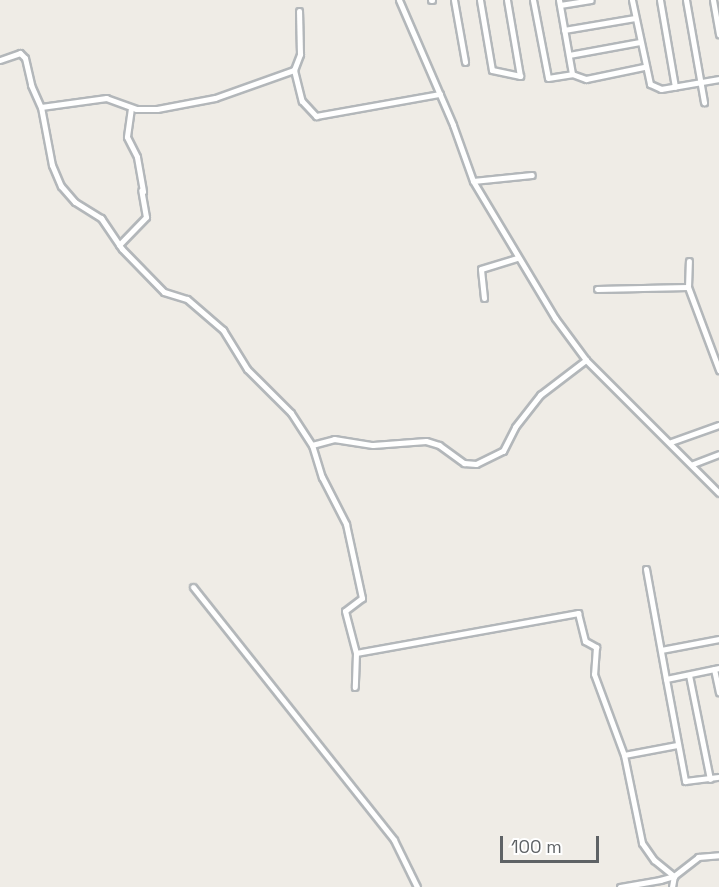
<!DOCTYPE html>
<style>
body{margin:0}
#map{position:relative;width:719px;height:887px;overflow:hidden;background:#efece6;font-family:"Space Grotesk",sans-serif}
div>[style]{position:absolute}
.roads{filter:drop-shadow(2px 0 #b3b7ba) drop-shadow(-2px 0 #b3b7ba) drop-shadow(0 2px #b3b7ba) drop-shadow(0 -2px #b3b7ba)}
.street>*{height:5px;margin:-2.5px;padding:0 2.5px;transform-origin:2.5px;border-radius:2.5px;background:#fff}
span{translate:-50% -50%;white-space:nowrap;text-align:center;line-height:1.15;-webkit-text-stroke:6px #fff;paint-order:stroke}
.scale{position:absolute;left:500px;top:836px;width:99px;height:27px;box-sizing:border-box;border:3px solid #5e6265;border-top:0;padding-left:8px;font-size:18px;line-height:21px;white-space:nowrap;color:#5e6265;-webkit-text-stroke:4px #fff;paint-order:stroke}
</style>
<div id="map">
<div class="roads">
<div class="street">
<i style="left:399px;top:0;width:136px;rotate:66.6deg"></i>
<i style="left:453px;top:125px;width:59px;rotate:70.3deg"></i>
<i style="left:473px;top:181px;width:160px;rotate:59.1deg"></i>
<i style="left:555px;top:318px;width:52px;rotate:53.6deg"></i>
<i style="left:586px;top:360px;width:188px;rotate:45deg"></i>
<i style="left:431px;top:0;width:1px"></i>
<i style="left:454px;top:0;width:63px;rotate:79.9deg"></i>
<i style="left:480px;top:0;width:71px;rotate:80.3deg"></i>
<i style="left:492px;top:70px;width:29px;rotate:12deg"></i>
<i style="left:520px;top:76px;width:77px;rotate:-99.7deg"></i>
<i style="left:533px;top:0;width:79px;rotate:79.1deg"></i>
<i style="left:548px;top:78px;width:24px;rotate:-9deg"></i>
<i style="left:572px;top:74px;width:15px;rotate:20deg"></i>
<i style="left:586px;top:79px;width:59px;rotate:-11.7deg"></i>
<i style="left:559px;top:0;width:75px;rotate:80deg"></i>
<i style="left:632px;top:0;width:86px;rotate:77.9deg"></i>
<i style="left:650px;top:84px;width:12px;rotate:24deg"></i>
<i style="left:661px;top:89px;width:59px;rotate:-9.8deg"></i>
<i style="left:660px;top:0;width:88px;rotate:80.2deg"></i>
<i style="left:686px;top:0;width:104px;rotate:80deg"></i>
<i style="left:713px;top:0;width:35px;rotate:80deg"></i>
<i style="left:560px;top:5px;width:31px;rotate:-9deg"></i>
<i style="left:564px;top:30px;width:72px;rotate:-9.6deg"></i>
<i style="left:569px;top:55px;width:72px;rotate:-10.4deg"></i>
<i style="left:0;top:60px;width:21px;rotate:-19deg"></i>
<i style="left:20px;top:53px;width:7px;rotate:45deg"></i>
<i style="left:25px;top:58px;width:28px;rotate:77deg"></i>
<i style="left:31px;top:85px;width:24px;rotate:66deg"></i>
<i style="left:41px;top:107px;width:59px;rotate:79.3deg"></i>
<i style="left:52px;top:165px;width:23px;rotate:67deg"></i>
<i style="left:61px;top:186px;width:21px;rotate:49deg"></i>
<i style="left:75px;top:202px;width:31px;rotate:32deg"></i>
<i style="left:101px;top:218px;width:37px;rotate:56deg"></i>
<i style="left:122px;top:249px;width:60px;rotate:45.7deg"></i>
<i style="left:164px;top:292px;width:24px;rotate:17deg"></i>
<i style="left:187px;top:299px;width:48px;rotate:40.7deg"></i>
<i style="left:223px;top:330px;width:46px;rotate:58.4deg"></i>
<i style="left:247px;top:369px;width:62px;rotate:45deg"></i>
<i style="left:291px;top:413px;width:38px;rotate:57deg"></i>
<i style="left:312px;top:445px;width:23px;rotate:-15deg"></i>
<i style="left:334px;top:439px;width:39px;rotate:9deg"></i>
<i style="left:373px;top:445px;width:53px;rotate:-4.3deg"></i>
<i style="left:426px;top:441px;width:14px;rotate:17deg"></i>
<i style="left:439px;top:445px;width:31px;rotate:36deg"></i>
<i style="left:464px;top:463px;width:12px;rotate:5deg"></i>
<i style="left:476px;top:464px;width:30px;rotate:-26deg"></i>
<i style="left:503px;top:451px;width:27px;rotate:-63deg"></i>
<i style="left:515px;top:427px;width:41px;rotate:-52deg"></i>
<i style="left:540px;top:395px;width:58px;rotate:-37.3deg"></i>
<i style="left:294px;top:70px;width:32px;rotate:76deg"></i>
<i style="left:302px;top:101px;width:21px;rotate:47deg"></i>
<i style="left:316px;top:116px;width:126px;rotate:-10.1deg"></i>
<i style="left:41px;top:107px;width:66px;rotate:-7.9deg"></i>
<i style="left:106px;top:98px;width:32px;rotate:20deg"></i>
<i style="left:136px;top:109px;width:21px"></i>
<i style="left:157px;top:109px;width:59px;rotate:-10.7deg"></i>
<i style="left:215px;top:98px;width:84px;rotate:-19.5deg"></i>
<i style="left:294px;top:70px;width:17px;rotate:-69deg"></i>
<i style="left:300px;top:54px;width:43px;rotate:-91.3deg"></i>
<i style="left:131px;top:108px;width:29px;rotate:98deg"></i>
<i style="left:127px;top:137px;width:22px;rotate:63deg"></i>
<i style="left:137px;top:157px;width:35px;rotate:80deg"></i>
<i style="left:473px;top:181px;width:59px;rotate:-5.8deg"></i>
<i style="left:119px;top:245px;width:39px;rotate:-46deg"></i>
<i style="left:146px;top:217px;width:27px;rotate:-100deg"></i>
<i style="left:688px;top:287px;width:26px;rotate:-88deg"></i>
<i style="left:597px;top:289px;width:91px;rotate:-1.3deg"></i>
<i style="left:688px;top:287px;width:89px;rotate:69.5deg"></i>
<i style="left:484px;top:298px;width:29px;rotate:-96deg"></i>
<i style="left:481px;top:269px;width:38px;rotate:-17deg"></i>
<i style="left:671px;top:442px;width:51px;rotate:-19.5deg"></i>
<i style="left:312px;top:445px;width:34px;rotate:73deg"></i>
<i style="left:322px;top:477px;width:53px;rotate:62.9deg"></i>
<i style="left:346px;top:524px;width:76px;rotate:77.8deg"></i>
<i style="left:362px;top:598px;width:21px;rotate:143deg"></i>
<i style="left:345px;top:611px;width:43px;rotate:75.3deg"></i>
<i style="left:356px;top:653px;width:34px;rotate:92deg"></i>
<i style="left:693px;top:464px;width:28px;rotate:-21deg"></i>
<i style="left:646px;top:569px;width:112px;rotate:79.7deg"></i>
<i style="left:193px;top:587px;width:323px;rotate:51.5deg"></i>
<i style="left:394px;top:840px;width:52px;rotate:63.9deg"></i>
<i style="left:661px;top:650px;width:59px;rotate:-10.7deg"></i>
<i style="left:356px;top:653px;width:226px;rotate:-10.2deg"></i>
<i style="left:578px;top:613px;width:29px;rotate:76deg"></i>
<i style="left:585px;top:641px;width:13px;rotate:29deg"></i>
<i style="left:596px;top:647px;width:27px;rotate:94deg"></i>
<i style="left:594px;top:674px;width:86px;rotate:69.7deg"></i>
<i style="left:624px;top:755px;width:90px;rotate:78.4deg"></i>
<i style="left:642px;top:843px;width:21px;rotate:55deg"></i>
<i style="left:654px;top:860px;width:26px;rotate:39deg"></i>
<i style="left:719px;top:668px;width:54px;rotate:168.3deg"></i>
<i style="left:666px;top:679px;width:104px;rotate:79.4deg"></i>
<i style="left:685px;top:781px;width:34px;rotate:-7deg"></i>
<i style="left:714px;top:669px;width:24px;rotate:78deg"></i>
<i style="left:689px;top:675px;width:106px;rotate:78.6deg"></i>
<i style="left:624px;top:755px;width:54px;rotate:-10.7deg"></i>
<i style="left:620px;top:887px;width:41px;rotate:-9.9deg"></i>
<i style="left:660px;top:880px;width:15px;rotate:-16deg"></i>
<i style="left:674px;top:876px;width:31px;rotate:-38deg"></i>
<i style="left:698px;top:857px;width:21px;rotate:-5deg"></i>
<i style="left:672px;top:887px;width:11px;rotate:-80deg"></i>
</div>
</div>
<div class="scale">100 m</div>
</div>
